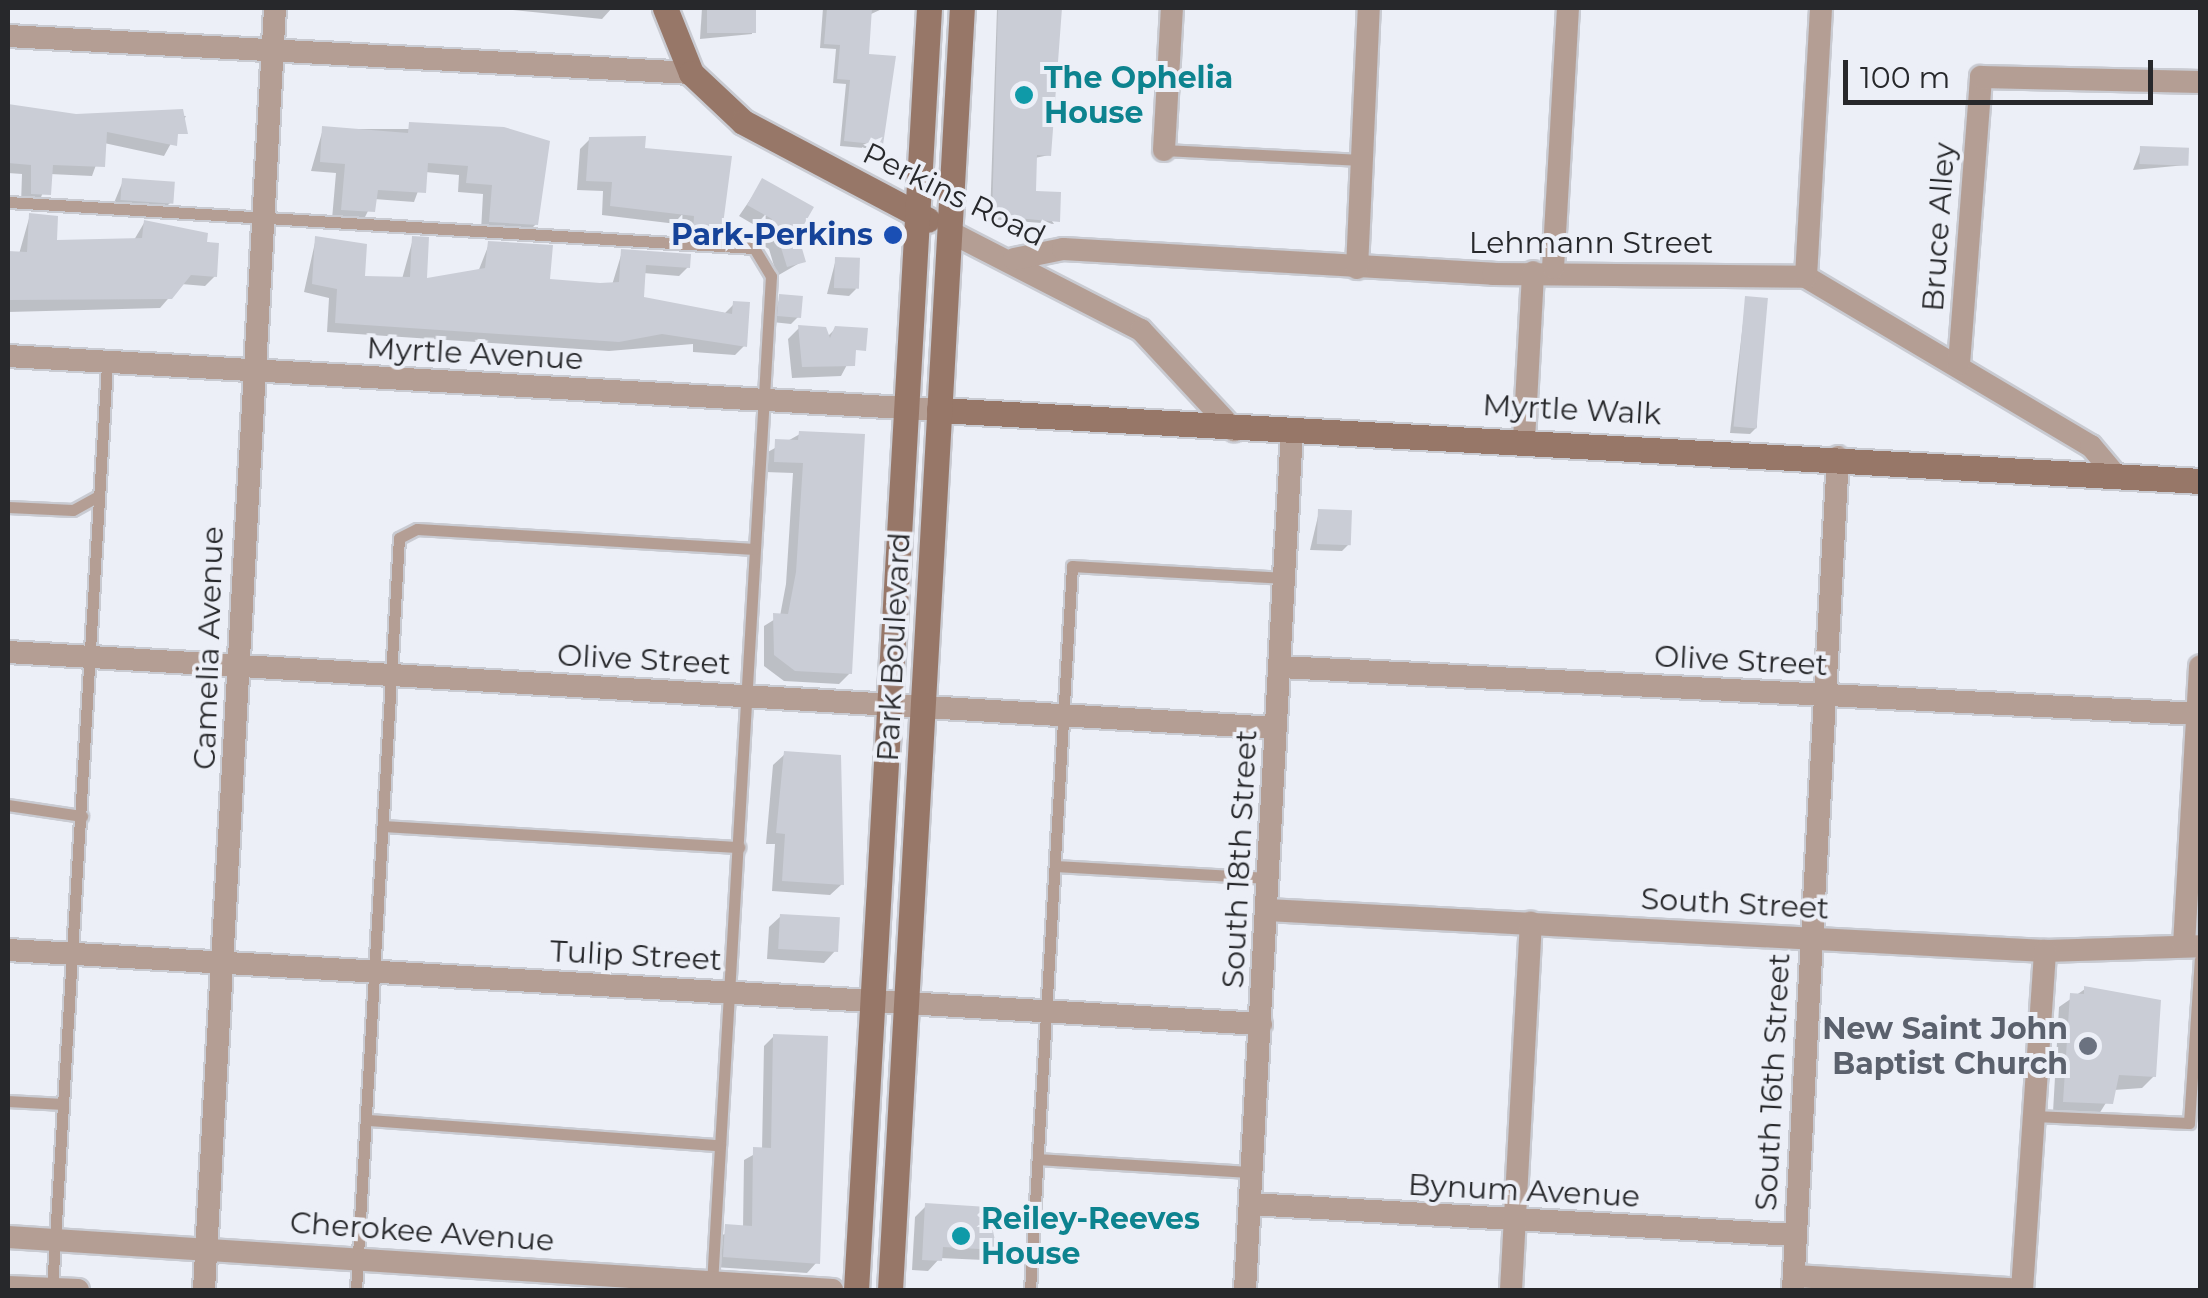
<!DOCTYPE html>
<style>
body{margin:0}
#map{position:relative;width:2208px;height:1298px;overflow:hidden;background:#eceff7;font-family:Montserrat,sans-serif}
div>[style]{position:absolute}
.shadow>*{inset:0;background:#0003}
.building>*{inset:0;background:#cacdd6;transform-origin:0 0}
.roads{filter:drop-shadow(2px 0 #c9cbd2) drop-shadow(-2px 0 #c9cbd2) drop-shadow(0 2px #c9cbd2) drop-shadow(0 -2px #c9cbd2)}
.lane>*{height:11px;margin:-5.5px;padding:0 5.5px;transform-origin:5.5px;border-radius:5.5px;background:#b49e94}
.street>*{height:22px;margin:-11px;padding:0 11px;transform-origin:11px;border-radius:11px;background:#b49e94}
.secondary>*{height:25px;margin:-12.5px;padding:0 12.5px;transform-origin:12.5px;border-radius:12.5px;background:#977768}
.dots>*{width:28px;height:28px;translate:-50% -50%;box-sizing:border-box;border:5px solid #eceff7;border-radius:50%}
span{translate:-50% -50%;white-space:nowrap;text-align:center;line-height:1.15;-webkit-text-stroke:8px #eceff7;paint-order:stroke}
.culture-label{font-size:30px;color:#0d838f;font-weight:700}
.left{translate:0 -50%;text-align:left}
.street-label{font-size:30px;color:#27282b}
.transit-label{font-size:30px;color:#164399;font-weight:700}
.right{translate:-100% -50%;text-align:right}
.worship-label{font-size:30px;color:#5b616d;font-weight:700}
.frame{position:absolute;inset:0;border:10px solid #27282b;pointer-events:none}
.scale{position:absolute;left:1843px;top:60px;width:310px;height:45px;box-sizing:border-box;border:5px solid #27282b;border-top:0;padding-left:12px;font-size:30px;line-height:35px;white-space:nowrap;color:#27282b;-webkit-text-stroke:8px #eceff7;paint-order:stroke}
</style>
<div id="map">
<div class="shadow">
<i style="clip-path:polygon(493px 8px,612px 8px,602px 19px)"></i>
<i style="clip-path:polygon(702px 8px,753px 8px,752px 34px,700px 39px)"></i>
<i style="clip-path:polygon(823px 8px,884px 8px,869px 15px,866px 56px,876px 149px,840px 146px,846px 84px,833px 83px,836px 49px,820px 48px)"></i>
<i style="clip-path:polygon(997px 8px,1057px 8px,1049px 155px,1035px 158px,1033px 193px,1054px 224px,990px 219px)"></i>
<i style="clip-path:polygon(8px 107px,39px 114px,186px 116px,164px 156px,104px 143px,92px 176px,50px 174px,38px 205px,21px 204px,22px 174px,8px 173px)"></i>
<i style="clip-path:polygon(323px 129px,503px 129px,536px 224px,526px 234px,481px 231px,483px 194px,458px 192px,459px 175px,425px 172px,414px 202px,374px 199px,363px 221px,332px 219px,336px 173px,311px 171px)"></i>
<i style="clip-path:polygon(590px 139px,643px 151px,720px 231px,710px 241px,684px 239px,685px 225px,602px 215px,603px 191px,577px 190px,580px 149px)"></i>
<i style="clip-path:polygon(2141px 149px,2186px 165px,2133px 170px)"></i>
<i style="clip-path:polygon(123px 181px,171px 202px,160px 213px,111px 210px)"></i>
<i style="clip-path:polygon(763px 181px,803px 261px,777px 276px,769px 249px,757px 242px,763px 230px,739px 216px)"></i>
<i style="clip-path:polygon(30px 215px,54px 243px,134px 240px,144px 223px,217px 245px,215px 276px,205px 286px,181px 284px,160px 308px,8px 312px,8px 254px,19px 254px)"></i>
<i style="clip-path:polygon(316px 238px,362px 279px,402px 279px,413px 239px,424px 280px,478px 272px,489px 244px,547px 281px,612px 285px,622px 252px,688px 267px,679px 276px,643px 273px,642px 299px,725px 313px,734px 304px,744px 346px,735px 355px,693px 352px,693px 344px,609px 351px,327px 332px,329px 298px,304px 292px)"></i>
<i style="clip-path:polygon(836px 259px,856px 289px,849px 296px,827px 294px)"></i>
<i style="clip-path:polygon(780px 297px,798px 317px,791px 324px,772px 322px)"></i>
<i style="clip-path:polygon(1746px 298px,1757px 427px,1750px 434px,1730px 433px)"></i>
<i style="clip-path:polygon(799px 328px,827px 337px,836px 328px,865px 331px,841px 376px,792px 378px,788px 339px)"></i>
<i style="clip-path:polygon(800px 434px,850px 673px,839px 684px,784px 681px,764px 666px,764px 626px,780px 616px,786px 584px,793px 473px,765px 472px,766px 453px)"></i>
<i style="clip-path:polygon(1319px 512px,1349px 544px,1342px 551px,1310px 550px)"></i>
<i style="clip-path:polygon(785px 754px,842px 884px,830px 895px,772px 891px,775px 844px,766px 844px,773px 765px)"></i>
<i style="clip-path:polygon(781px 916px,835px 951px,824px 963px,767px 959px,769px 927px)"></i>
<i style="clip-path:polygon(2085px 989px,2154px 1076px,2142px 1088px,2114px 1090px,2099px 1114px,2053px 1112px,2059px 1007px)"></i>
<i style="clip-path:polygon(774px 1036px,817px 1262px,807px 1273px,714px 1267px,716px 1237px,743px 1228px,744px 1160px,762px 1150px,764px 1046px)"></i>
<i style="clip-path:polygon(926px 1206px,995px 1249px,984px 1260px,940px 1258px,928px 1271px,912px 1270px,915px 1217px)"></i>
</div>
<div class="building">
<i style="left:707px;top:8px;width:49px;height:25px"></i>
<i style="clip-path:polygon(827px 8px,872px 8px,869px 54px,896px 56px,883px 145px,844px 141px,850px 80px,837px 79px,840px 45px,824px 44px)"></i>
<i style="clip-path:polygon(998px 8px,1062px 8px,1051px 156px,1037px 155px,1036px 191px,1061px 192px,1060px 222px,992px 216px)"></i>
<i style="clip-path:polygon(8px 104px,76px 114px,183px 109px,188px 134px,178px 134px,177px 146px,107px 132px,105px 167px,53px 165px,51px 195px,31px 194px,31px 165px,8px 163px)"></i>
<i style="clip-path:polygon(409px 122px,504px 127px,550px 141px,538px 225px,489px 222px,492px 185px,466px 183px,468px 166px,428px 163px,426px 193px,378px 190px,375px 212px,341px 210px,345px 164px,320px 162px,322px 126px,408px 133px)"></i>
<i style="clip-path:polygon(646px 136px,645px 148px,732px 156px,722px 232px,693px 230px,694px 216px,610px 206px,612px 182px,586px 181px,589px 137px)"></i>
<i style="left:2140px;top:146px;width:49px;height:18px;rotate:2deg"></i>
<i style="left:122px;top:178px;width:53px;height:22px;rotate:4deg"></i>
<i style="clip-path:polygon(762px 178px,814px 207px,798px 235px,806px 262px,787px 267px,778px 238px,765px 231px,772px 219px,747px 205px)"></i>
<i style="clip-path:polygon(29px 213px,58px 216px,57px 240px,142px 238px,144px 220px,208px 233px,207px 242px,219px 243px,217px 277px,191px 275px,172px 299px,8px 300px,8px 251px,27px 252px)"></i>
<i style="clip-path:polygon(315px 236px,367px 244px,365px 276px,410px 277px,412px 236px,429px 237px,427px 278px,485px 268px,488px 241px,553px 245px,550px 279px,600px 283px,619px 282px,621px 249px,691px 254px,690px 268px,646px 265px,644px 297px,732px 314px,733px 301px,750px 302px,747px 347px,662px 334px,619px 342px,335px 323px,337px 289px,312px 284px)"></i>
<i style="left:835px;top:257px;width:25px;height:31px;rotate:2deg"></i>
<i style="left:779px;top:294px;width:24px;height:22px;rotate:5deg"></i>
<i style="left:1745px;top:296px;width:23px;height:131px;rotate:5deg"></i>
<i style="clip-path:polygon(798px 325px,826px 327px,830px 338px,835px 326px,868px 328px,866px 351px,856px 350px,855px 366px,802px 367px)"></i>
<i style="clip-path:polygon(799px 431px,865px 434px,852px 674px,795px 671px,774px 655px,773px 613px,788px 614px,796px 572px,803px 463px,774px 462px,775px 439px,798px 440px)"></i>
<i style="left:1318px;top:509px;width:34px;height:35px;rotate:2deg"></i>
<i style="clip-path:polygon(784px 751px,841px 755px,844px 885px,782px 881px,785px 834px,776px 833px)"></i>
<i style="left:780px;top:914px;width:60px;height:35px;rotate:3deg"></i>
<i style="clip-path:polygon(2084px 986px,2161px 1000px,2156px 1077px,2119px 1075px,2113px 1104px,2063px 1102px,2070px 993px,2084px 994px)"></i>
<i style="clip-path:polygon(773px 1034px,828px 1036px,820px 1264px,723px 1257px,725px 1224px,752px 1226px,753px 1147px,771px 1148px)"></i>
<i style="clip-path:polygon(925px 1203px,988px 1207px,997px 1250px,943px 1247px,942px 1261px,922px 1260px)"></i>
</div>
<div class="roads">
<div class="lane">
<i style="left:1164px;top:150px;width:197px;rotate:2.9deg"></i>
<i style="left:8px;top:202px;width:747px;rotate:3.53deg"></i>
<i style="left:754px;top:248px;width:33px;rotate:59deg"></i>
<i style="left:771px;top:276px;width:1010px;rotate:93.35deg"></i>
<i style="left:8px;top:507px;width:65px;rotate:2.6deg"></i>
<i style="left:73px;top:510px;width:29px;rotate:-29deg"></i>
<i style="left:8px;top:805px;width:75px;rotate:8.5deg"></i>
<i style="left:384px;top:826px;width:356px;rotate:3.4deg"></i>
<i style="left:1056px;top:866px;width:212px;rotate:3.2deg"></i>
<i style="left:8px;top:1101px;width:55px;rotate:3.1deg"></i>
<i style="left:2034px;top:1116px;width:155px;rotate:2.6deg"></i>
<i style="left:2189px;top:1123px;width:164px;rotate:-86.2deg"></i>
<i style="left:367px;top:1120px;width:354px;rotate:4.1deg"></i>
<i style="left:1038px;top:1159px;width:214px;rotate:3.5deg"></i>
<i style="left:52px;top:1290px;width:929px;rotate:-86.6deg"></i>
<i style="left:356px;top:1290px;width:753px;rotate:-86.73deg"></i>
<i style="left:399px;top:538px;width:20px;rotate:-27deg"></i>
<i style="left:417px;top:529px;width:338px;rotate:3.4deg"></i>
<i style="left:1030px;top:1290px;width:725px;rotate:-86.68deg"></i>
<i style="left:1072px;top:566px;width:213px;rotate:3.2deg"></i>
</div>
<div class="street">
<i style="left:8px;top:36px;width:684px;rotate:3.1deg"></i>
<i style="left:1164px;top:150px;width:142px;rotate:-86.8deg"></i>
<i style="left:950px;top:232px;width:215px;rotate:27.2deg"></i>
<i style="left:1141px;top:330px;width:137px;rotate:47.1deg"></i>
<i style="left:1014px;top:259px;width:50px;rotate:-11.5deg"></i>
<i style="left:1063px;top:249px;width:431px;rotate:3.3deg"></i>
<i style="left:1493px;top:274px;width:313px;rotate:0.5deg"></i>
<i style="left:1806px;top:277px;width:331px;rotate:30.7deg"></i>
<i style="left:2091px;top:446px;width:31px;rotate:50deg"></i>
<i style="left:1357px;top:268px;width:260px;rotate:-87.4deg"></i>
<i style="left:1553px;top:268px;width:260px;rotate:-86.7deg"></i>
<i style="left:1806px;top:277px;width:269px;rotate:-86.8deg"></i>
<i style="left:8px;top:356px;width:933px;rotate:3.32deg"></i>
<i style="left:1959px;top:364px;width:288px;rotate:-85.6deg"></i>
<i style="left:1981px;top:77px;width:219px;rotate:1.3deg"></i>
<i style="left:1524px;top:440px;width:168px;rotate:-86.9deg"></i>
<i style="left:8px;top:652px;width:1270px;rotate:3.43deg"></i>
<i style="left:1281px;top:667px;width:918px;rotate:2.93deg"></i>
<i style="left:1267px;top:910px;width:779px;rotate:3.02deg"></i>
<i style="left:2045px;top:951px;width:155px;rotate:-1.8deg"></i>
<i style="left:2184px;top:945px;width:279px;rotate:-86.7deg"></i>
<i style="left:8px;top:950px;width:1255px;rotate:3.38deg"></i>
<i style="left:1250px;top:1204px;width:546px;rotate:3.26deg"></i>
<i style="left:8px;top:1237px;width:826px;rotate:3.68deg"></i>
<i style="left:1794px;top:1276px;width:228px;rotate:3.5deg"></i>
<i style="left:8px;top:1287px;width:70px;rotate:2.5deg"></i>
<i style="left:204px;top:1290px;width:1284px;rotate:-86.83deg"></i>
<i style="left:1245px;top:1290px;width:860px;rotate:-86.87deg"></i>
<i style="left:1511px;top:1290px;width:368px;rotate:-86.9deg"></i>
<i style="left:1793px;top:1290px;width:834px;rotate:-86.91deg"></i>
<i style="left:2022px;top:1290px;width:340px;rotate:-86.1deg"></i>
</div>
<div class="secondary">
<i style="left:665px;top:8px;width:70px;rotate:68.2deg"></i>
<i style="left:691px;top:73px;width:71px;rotate:43.3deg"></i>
<i style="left:743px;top:122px;width:209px;rotate:27.9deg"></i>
<i style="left:939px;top:410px;width:1263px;rotate:3.22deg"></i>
<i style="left:856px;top:1290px;width:1284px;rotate:-86.74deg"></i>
<i style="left:890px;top:1290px;width:1284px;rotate:-86.79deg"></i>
</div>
</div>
<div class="dots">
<i style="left:1024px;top:95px;background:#0f9aa8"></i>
<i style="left:893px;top:235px;background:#1a4fb4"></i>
<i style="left:2088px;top:1046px;background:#6b7280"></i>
<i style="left:961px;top:1236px;background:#0f9aa8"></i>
</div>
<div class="culture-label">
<span class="left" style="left:1044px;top:95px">The Ophelia<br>House</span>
<span class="left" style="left:981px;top:1236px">Reiley-Reeves<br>House</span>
</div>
<div class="street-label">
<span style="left:954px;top:195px;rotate:26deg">Perkins Road</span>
<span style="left:1939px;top:227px;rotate:-86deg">Bruce Alley</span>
<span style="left:1591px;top:243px">Lehmann Street</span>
<span style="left:475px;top:354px;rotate:3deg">Myrtle Avenue</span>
<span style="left:1572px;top:410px;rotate:3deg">Myrtle Walk</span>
<span style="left:894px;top:647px;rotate:-87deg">Park Boulevard</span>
<span style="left:209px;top:648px;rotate:-88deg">Camelia Avenue</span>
<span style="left:644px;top:660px;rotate:3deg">Olive Street</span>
<span style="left:1741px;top:661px;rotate:3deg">Olive Street</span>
<span style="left:1240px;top:859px;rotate:-87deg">South 18th Street</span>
<span style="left:1735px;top:904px;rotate:3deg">South Street</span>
<span style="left:636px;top:956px;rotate:3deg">Tulip Street</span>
<span style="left:1773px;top:1082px;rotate:-87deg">South 16th Street</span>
<span style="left:1524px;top:1191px;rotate:3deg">Bynum Avenue</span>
<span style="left:422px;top:1232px;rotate:4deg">Cherokee Avenue</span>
</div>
<div class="transit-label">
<span class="right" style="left:873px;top:235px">Park-Perkins</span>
</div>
<div class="worship-label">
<span class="right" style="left:2068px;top:1046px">New Saint John<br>Baptist Church</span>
</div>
<div class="frame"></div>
<div class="scale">100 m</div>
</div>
